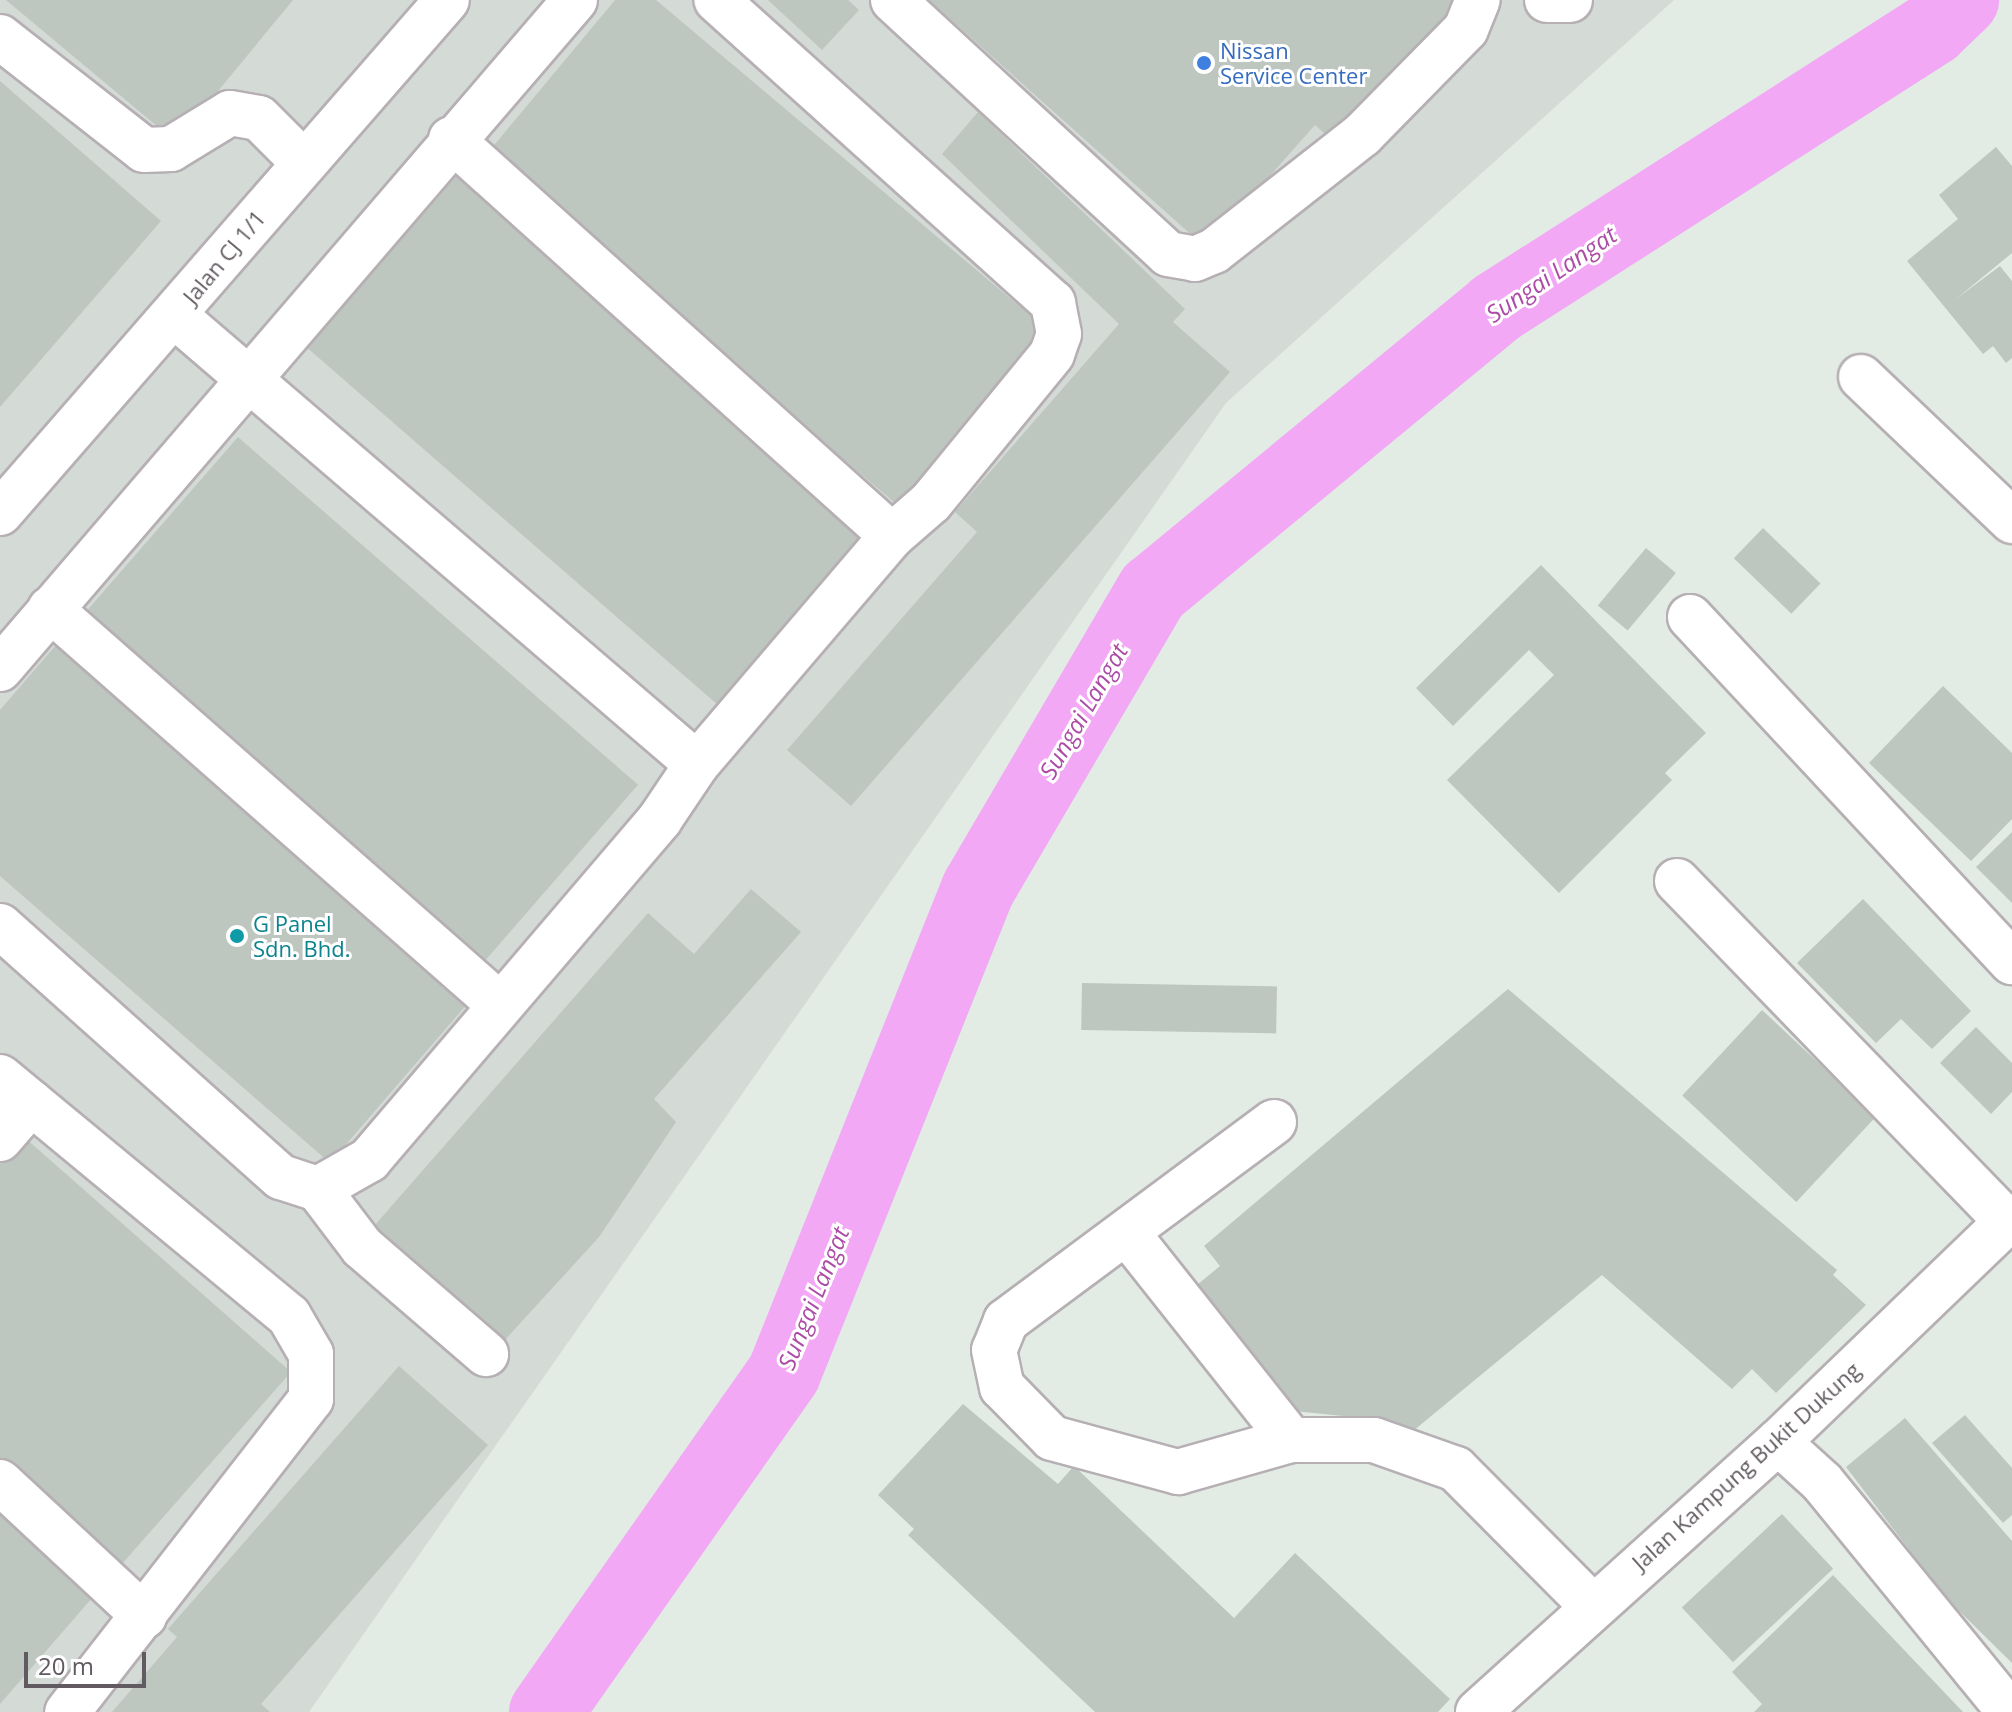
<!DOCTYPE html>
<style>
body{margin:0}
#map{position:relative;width:2012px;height:1712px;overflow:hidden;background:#e2ebe4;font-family:"Open Sans",sans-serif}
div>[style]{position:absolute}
.industrial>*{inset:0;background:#d4dad6}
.river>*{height:74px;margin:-37px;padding:0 37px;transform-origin:37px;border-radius:37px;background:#f2a8f4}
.building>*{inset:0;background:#bec6c0;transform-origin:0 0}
.roads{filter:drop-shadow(2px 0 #b6afb4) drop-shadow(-2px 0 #b6afb4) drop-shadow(0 2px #b6afb4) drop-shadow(0 -2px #b6afb4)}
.minor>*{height:44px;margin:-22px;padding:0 22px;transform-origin:22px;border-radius:22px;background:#fff}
.dots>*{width:22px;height:22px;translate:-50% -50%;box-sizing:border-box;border:4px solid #fff;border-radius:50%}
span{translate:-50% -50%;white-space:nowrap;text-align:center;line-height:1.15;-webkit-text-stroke:6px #fff;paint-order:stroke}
.shop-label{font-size:22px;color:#366cbe}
.left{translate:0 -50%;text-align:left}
.street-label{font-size:22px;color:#615a60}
.culture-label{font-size:22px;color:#0d838f}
.water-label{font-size:24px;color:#ac4ca7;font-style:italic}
.scale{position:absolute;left:24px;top:1652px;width:122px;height:36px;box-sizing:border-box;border:4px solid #615a60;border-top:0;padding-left:10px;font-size:24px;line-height:28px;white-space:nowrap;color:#615a60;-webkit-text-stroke:6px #fff;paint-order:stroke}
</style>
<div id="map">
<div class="industrial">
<i style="clip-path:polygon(0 0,1674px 0,1226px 403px,309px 1712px,0 1712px)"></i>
</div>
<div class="river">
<i style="left:546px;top:1712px;width:414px;rotate:-54.9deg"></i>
<i style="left:784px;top:1373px;width:521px;rotate:-68.16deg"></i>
<i style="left:978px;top:889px;width:346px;rotate:-59.6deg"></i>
<i style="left:1153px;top:591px;width:445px;rotate:-39.5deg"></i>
<i style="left:1496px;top:308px;width:518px;rotate:-32.62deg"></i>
<i style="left:1932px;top:29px;width:42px;rotate:-44deg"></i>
</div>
<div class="building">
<i style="clip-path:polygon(6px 0,293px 0,176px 142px)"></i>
<i style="clip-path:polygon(615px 0,656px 0,1050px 332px,901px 508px,485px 156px)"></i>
<i style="clip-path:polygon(768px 0,848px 0,859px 10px,822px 50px)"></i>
<i style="clip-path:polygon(929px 0,1466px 0,1337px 145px,1315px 125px,1206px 248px)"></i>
<i style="clip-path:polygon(0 81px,161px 221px,0 407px)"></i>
<i style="clip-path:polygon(978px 112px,1185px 309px,1173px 322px,1230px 372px,851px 806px,787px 750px,977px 532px,955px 512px,1119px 324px,942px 154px)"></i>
<i style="clip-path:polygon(1996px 147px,2012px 166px,2012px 253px,1956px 299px,2000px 266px,2012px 281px,2012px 358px,2006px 363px,1993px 346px,1983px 354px,1907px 261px,1958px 219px,1939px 195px)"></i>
<i style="left:460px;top:172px;width:549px;height:233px;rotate:41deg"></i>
<i style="left:238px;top:437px;width:530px;height:234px;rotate:41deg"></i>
<i style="left:1763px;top:528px;width:80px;height:42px;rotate:44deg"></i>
<i style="left:1646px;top:548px;width:39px;height:75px;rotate:40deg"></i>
<i style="clip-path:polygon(1541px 565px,1706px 733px,1665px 773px,1672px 780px,1559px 893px,1447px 780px,1554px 675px,1529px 650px,1453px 726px,1416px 688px)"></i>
<i style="clip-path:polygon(62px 638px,474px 996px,330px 1163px,0 876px,0 710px)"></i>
<i style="clip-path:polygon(1943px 686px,2012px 753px,2012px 819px,1971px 861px,1869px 763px)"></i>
<i style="clip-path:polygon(2012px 832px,2012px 903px,1976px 867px)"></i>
<i style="clip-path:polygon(751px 889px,801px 932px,654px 1099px,676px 1122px,599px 1237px,504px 1341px,374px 1226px,648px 913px,694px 954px)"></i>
<i style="clip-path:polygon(1863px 899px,1971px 1011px,1932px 1049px,1901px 1019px,1876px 1043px,1797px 963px)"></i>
<i style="left:1082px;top:983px;width:195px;height:47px;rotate:1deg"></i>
<i style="clip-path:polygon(1508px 989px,1837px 1270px,1833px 1275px,1866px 1305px,1776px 1393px,1752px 1369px,1732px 1389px,1602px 1275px,1384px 1455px,1353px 1417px,1284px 1410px,1186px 1294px,1220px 1266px,1204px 1246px)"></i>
<i style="left:1762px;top:1010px;width:156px;height:117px;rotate:43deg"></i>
<i style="clip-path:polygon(1976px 1027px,2012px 1063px,2012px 1092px,1991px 1114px,1940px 1063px)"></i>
<i style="clip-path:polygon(24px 1137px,291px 1372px,121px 1565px,0 1458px,0 1164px)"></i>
<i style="clip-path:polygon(399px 1366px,488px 1445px,261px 1704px,270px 1712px,112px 1712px,177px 1637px,168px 1629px)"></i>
<i style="clip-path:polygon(963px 1404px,1058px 1484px,1074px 1466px,1234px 1618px,1295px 1553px,1450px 1699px,1438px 1712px,1095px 1712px,908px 1535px,914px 1529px,878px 1495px)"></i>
<i style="clip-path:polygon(1965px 1415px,2012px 1468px,2012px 1515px,2003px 1523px,1932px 1443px)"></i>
<i style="clip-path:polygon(1905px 1418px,2012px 1541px,2012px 1663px,1946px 1598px,1846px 1467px)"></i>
<i style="clip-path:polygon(0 1503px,99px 1590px,0 1704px)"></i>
<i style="left:1782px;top:1514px;width:75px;height:137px;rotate:47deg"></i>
<i style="clip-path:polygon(1833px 1575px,1963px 1712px,1754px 1712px,1762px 1704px,1732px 1672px)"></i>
</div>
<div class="roads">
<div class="minor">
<i style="left:893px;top:0;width:374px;rotate:42.7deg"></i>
<i style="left:1168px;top:254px;width:27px;rotate:10deg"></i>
<i style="left:1195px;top:259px;width:21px;rotate:-23deg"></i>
<i style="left:1214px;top:251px;width:188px;rotate:-38.1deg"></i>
<i style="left:1362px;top:135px;width:148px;rotate:-45.5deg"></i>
<i style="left:1466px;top:29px;width:31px;rotate:-68deg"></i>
<i style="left:1547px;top:0;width:23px"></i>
<i style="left:0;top:37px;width:183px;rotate:38.1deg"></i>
<i style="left:144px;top:150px;width:27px;rotate:-2deg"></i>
<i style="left:171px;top:149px;width:69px;rotate:-31.4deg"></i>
<i style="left:230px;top:113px;width:29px;rotate:10deg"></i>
<i style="left:259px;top:118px;width:64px;rotate:45deg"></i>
<i style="left:451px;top:139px;width:593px;rotate:41.99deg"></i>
<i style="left:174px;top:315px;width:689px;rotate:40.65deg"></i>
<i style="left:1861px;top:377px;width:209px;rotate:43.6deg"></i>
<i style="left:0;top:513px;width:680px;rotate:-48.93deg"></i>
<i style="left:50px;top:609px;width:599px;rotate:41.35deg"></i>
<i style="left:1690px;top:617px;width:472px;rotate:47deg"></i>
<i style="left:0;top:669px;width:882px;rotate:-49.32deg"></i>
<i style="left:1677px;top:881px;width:475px;rotate:45.9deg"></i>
<i style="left:0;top:926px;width:377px;rotate:41.8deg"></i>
<i style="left:281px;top:1177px;width:39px;rotate:18deg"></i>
<i style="left:318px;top:1189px;width:73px;rotate:52.8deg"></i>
<i style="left:362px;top:1247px;width:164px;rotate:40.8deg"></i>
<i style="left:0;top:1077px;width:375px;rotate:39.6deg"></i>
<i style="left:289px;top:1316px;width:44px;rotate:59.9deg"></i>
<i style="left:311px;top:1354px;width:45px;rotate:90deg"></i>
<i style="left:311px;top:1399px;width:397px;rotate:127.9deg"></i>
<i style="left:1274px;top:1122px;width:334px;rotate:143.4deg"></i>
<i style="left:1006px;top:1321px;width:31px;rotate:112deg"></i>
<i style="left:994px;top:1350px;width:38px;rotate:78deg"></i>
<i style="left:1002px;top:1387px;width:71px;rotate:45.6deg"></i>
<i style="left:1052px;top:1438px;width:131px;rotate:15.1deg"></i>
<i style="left:1178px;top:1472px;width:117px;rotate:-15.8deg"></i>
<i style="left:1291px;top:1440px;width:83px"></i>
<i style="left:1374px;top:1440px;width:87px;rotate:19.5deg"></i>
<i style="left:1456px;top:1469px;width:193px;rotate:45.2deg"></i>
<i style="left:0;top:1139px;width:48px;rotate:-49.3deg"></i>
<i style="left:318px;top:1189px;width:59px;rotate:-29.6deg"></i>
<i style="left:369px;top:1160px;width:448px;rotate:-49.5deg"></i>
<i style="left:660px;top:819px;width:66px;rotate:-56.1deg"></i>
<i style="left:697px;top:764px;width:300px;rotate:-49.5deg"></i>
<i style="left:892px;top:536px;width:52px;rotate:-41.1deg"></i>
<i style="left:931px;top:502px;width:191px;rotate:-50.7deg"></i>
<i style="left:1052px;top:354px;width:21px;rotate:-71deg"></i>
<i style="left:1059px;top:334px;width:32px;rotate:-101deg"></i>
<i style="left:1053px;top:303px;width:453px;rotate:-138deg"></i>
<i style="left:1127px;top:1233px;width:264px;rotate:51.6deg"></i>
<i style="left:1778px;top:1442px;width:59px;rotate:42.3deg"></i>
<i style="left:1822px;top:1482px;width:279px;rotate:50.8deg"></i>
<i style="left:0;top:1482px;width:197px;rotate:42.9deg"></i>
<i style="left:1478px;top:1712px;width:404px;rotate:-42deg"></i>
<i style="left:1778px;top:1442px;width:325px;rotate:-43.9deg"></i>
</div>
</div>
<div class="dots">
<i style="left:1204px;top:63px;background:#3f7fe0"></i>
<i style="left:237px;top:936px;background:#0f9aa8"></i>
</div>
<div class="shop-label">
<span class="left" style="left:1220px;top:63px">Nissan<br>Service Center</span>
</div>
<div class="street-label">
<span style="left:224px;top:257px;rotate:-50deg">Jalan CJ 1/1</span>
<span style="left:1746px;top:1466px;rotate:-42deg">Jalan Kampung Bukit Dukung</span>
</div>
<div class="culture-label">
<span class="left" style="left:253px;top:936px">G Panel<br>Sdn. Bhd.</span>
</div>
<div class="water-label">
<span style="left:1551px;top:274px;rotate:-34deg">Sungai Langat</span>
<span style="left:1083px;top:711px;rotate:-60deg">Sungai Langat</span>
<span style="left:813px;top:1298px;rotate:-68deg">Sungai Langat</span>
</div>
<div class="scale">20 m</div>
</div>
